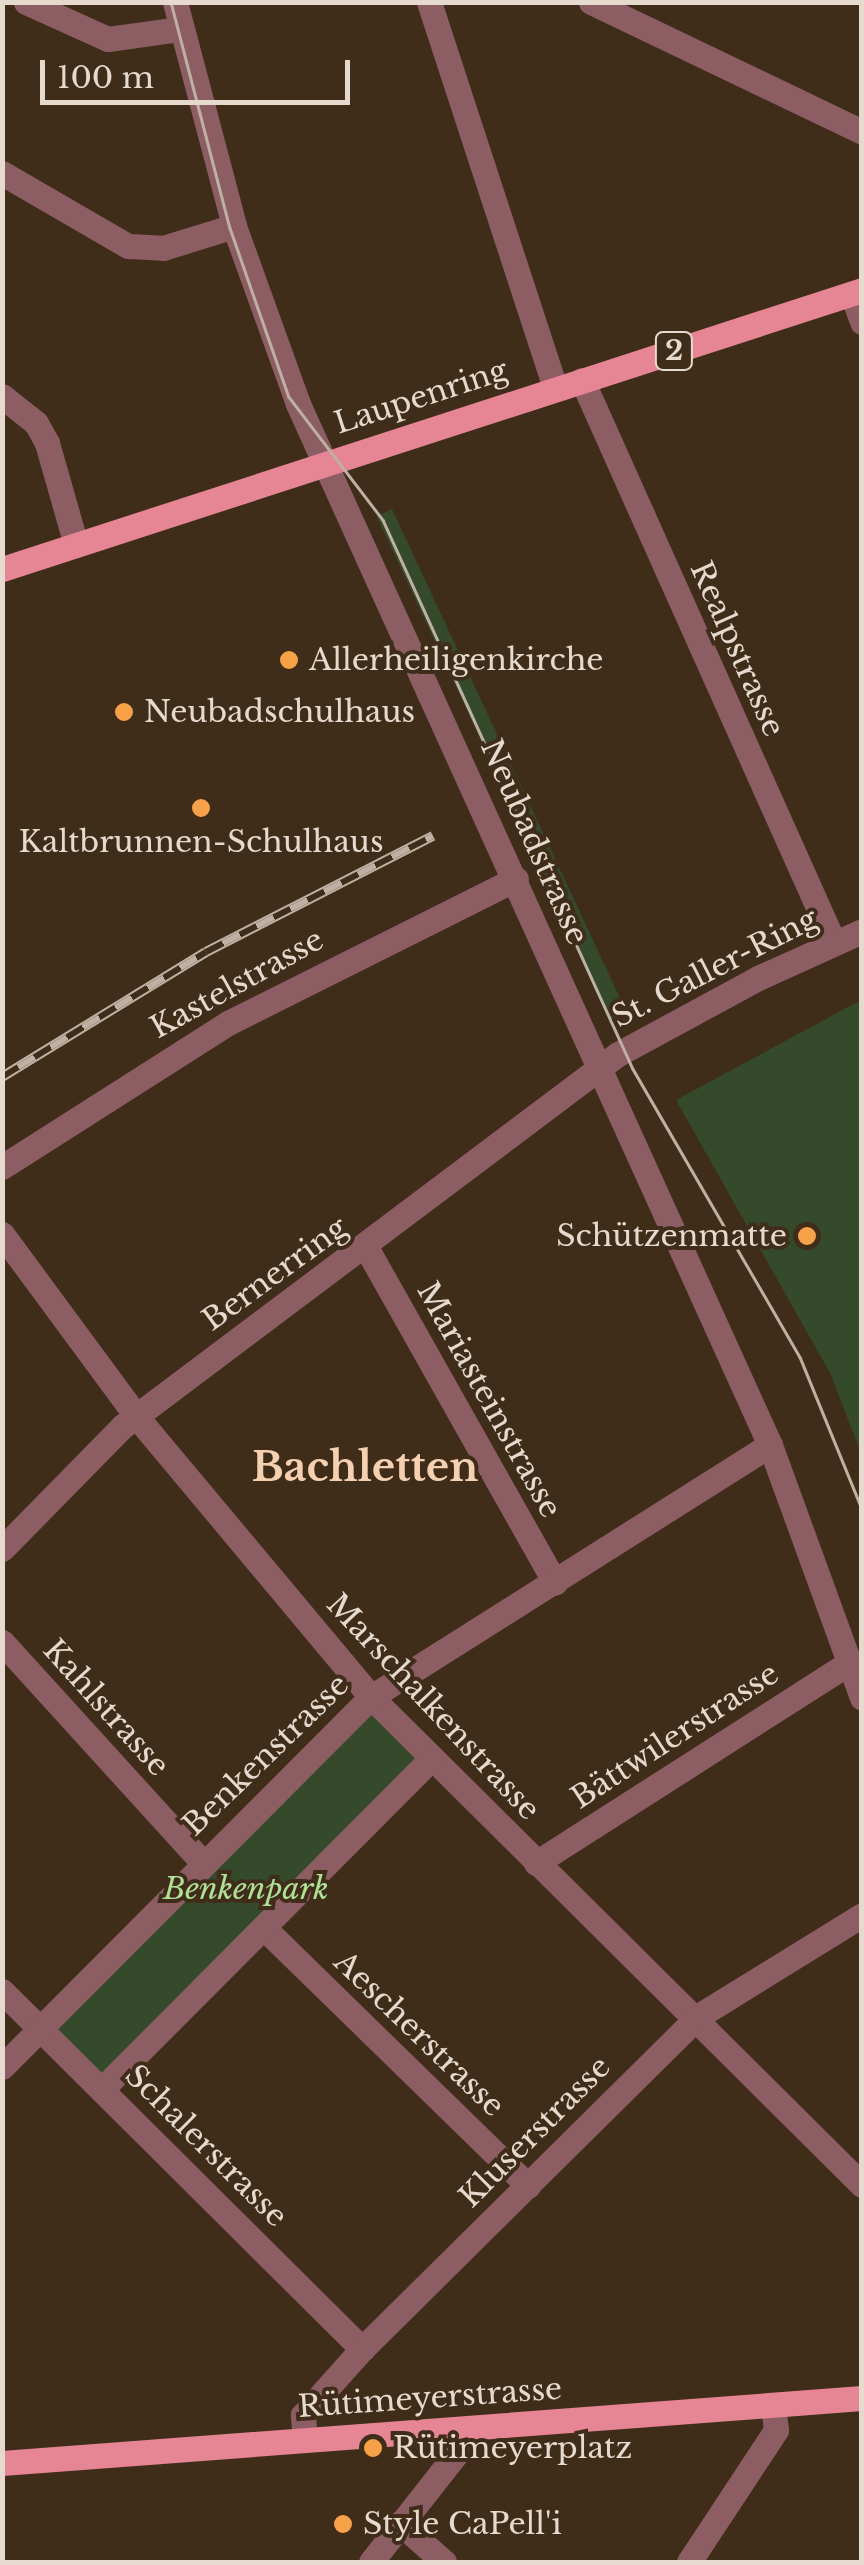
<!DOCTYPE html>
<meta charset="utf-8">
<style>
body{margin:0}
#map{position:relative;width:864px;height:2565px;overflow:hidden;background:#3f2d1a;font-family:"Libre Baskerville",serif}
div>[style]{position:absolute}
.green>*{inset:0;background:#35492b;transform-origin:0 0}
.minor>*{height:25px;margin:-12.5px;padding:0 12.5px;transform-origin:12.5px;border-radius:12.5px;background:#8d5d64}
.major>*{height:25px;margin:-12.5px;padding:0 12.5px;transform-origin:12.5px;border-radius:12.5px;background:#e68594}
.tram>*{height:2.5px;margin:-1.25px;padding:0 1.25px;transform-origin:1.25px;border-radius:1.25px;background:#beb0a3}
.rail>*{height:10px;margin-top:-5px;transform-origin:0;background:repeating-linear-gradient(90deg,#3f2d1a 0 19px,#beb0a3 0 38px);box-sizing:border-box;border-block:2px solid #beb0a3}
.dots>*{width:28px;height:28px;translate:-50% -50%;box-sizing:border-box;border:5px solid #3f2d1a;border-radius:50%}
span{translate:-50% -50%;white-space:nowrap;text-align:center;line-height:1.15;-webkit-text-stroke:8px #3f2d1a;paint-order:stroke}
.shield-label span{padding:2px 8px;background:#3f2d1a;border:2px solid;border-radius:8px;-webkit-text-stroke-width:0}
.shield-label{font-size:28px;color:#e6dace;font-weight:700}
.street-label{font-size:30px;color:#e6dace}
.poi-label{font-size:30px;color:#e6dace}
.left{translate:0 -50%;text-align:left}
.right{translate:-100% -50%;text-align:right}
.park-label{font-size:30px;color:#afe096;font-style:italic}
.district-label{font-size:40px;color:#f6d1b1;font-weight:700}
.frame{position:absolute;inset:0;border:5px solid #e6dace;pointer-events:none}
.scale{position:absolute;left:40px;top:60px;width:310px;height:45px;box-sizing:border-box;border:5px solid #e6dace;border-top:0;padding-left:12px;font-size:30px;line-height:35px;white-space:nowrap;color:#e6dace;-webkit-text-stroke:8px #3f2d1a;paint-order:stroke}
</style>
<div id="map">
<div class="green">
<i style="left:392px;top:509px;width:561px;height:17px;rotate:65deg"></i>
<i style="clip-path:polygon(861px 1000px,861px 1453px,830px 1373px,676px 1100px)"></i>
<i style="left:367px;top:1700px;width:94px;height:460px;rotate:45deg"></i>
</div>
<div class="minor">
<i style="left:26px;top:2px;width:90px;rotate:24.3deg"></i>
<i style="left:108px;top:39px;width:73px;rotate:-7.9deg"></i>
<i style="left:175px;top:2px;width:232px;rotate:75.2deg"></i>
<i style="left:234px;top:226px;width:189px;rotate:70.2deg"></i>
<i style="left:298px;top:404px;width:1143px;rotate:65.61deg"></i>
<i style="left:770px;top:1445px;width:269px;rotate:70deg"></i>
<i style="left:429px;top:2px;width:406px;rotate:71.9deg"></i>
<i style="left:591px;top:2px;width:301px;rotate:25.6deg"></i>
<i style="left:2px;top:173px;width:146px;rotate:30.1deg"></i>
<i style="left:128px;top:246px;width:35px;rotate:3deg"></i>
<i style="left:163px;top:248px;width:74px;rotate:-17.2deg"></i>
<i style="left:852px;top:294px;width:30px;rotate:70deg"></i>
<i style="left:582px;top:380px;width:617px;rotate:65.89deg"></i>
<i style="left:2px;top:396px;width:43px;rotate:38.5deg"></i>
<i style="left:36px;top:423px;width:23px;rotate:61deg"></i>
<i style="left:47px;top:443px;width:106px;rotate:74.1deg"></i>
<i style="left:2px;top:1167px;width:268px;rotate:-32.5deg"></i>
<i style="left:228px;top:1023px;width:322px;rotate:-26.6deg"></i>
<i style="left:2px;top:1234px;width:226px;rotate:53.6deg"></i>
<i style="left:136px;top:1416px;width:366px;rotate:50.1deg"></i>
<i style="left:371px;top:1697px;width:692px;rotate:44.82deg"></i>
<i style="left:367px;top:1249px;width:383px;rotate:60.6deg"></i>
<i style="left:2px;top:1549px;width:173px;rotate:-45.5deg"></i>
<i style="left:123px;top:1426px;width:619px;rotate:-36.93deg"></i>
<i style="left:618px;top:1054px;width:159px;rotate:-28.5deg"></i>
<i style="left:758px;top:978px;width:114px;rotate:-24.3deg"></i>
<i style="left:2px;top:1642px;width:297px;rotate:47.7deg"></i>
<i style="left:536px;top:1863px;width:371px;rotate:-32.6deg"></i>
<i style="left:264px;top:1928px;width:369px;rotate:44.3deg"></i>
<i style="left:2px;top:1991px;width:508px;rotate:44.84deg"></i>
<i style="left:2px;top:2067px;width:523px;rotate:-45.08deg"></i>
<i style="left:371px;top:1697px;width:472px;rotate:-32.3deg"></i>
<i style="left:103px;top:2088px;width:466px;rotate:-45.1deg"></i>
<i style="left:305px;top:2440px;width:25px;rotate:-95deg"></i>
<i style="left:303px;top:2415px;width:89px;rotate:-48.2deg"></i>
<i style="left:362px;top:2349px;width:472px;rotate:-44.7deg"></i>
<i style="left:697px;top:2017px;width:194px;rotate:-31.7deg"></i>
<i style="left:400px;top:2523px;width:59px;rotate:41.6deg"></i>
<i style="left:371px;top:2562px;width:137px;rotate:-51.8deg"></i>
<i style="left:456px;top:2454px;width:25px;rotate:-85deg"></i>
<i style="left:689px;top:2562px;width:158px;rotate:-56.6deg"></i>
<i style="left:776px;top:2430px;width:25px;rotate:-97deg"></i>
</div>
<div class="major">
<i style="left:2px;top:569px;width:904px;rotate:-17.97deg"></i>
<i style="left:2px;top:2463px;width:862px;rotate:-4.32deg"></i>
</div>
<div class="tram">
<i style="left:171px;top:2px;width:234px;rotate:75.4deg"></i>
<i style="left:230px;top:228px;width:179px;rotate:70.8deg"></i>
<i style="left:289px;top:397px;width:155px;rotate:52.6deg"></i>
<i style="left:383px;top:520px;width:603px;rotate:65.52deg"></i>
<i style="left:633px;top:1069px;width:333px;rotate:59.9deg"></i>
<i style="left:800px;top:1357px;width:164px;rotate:67.8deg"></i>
</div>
<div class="rail">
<i style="left:2px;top:1077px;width:239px;rotate:-31.5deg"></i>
<i style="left:206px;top:952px;width:255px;rotate:-27.1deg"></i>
</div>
<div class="dots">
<i style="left:289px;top:660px;background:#f7a248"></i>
<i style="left:124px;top:712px;background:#f7a248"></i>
<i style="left:201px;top:808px;background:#f7a248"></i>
<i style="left:807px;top:1236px;background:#f7a248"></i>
<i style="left:373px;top:2448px;background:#f7a248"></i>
<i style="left:343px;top:2524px;background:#f7a248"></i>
</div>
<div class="shield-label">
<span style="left:674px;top:351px">2</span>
</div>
<div class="street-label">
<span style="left:421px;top:397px;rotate:-18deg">Laupenring</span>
<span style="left:737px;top:649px;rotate:66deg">Realpstrasse</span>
<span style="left:534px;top:842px;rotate:66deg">Neubadstrasse</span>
<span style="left:715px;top:968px;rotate:-27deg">St. Galler-Ring</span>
<span style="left:237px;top:984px;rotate:-29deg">Kastelstrasse</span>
<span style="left:275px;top:1274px;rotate:-36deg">Bernerring</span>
<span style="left:489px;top:1400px;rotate:61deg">Mariasteinstrasse</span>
<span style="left:433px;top:1707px;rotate:47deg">Marschalkenstrasse</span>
<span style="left:106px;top:1708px;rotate:48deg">Kahlstrasse</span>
<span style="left:675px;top:1736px;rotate:-33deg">Bättwilerstrasse</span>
<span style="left:266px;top:1755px;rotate:-44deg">Benkenstrasse</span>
<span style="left:419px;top:2034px;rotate:44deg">Aescherstrasse</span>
<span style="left:535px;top:2132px;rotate:-45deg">Kluserstrasse</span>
<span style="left:206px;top:2146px;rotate:45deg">Schalerstrasse</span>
<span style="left:430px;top:2398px;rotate:-4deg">Rütimeyerstrasse</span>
</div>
<div class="poi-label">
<span class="left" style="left:309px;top:660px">Allerheiligenkirche</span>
<span class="left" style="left:144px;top:712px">Neubadschulhaus</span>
<span style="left:201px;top:842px">Kaltbrunnen-Schulhaus</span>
<span class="right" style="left:787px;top:1236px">Schützenmatte</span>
<span class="left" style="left:393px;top:2448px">Rütimeyerplatz</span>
<span class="left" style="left:363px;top:2524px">Style CaPell'i</span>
</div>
<div class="park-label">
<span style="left:246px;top:1889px">Benkenpark</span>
</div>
<div class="district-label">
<span style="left:365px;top:1467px">Bachletten</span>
</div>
<div class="frame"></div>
<div class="scale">100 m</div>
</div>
